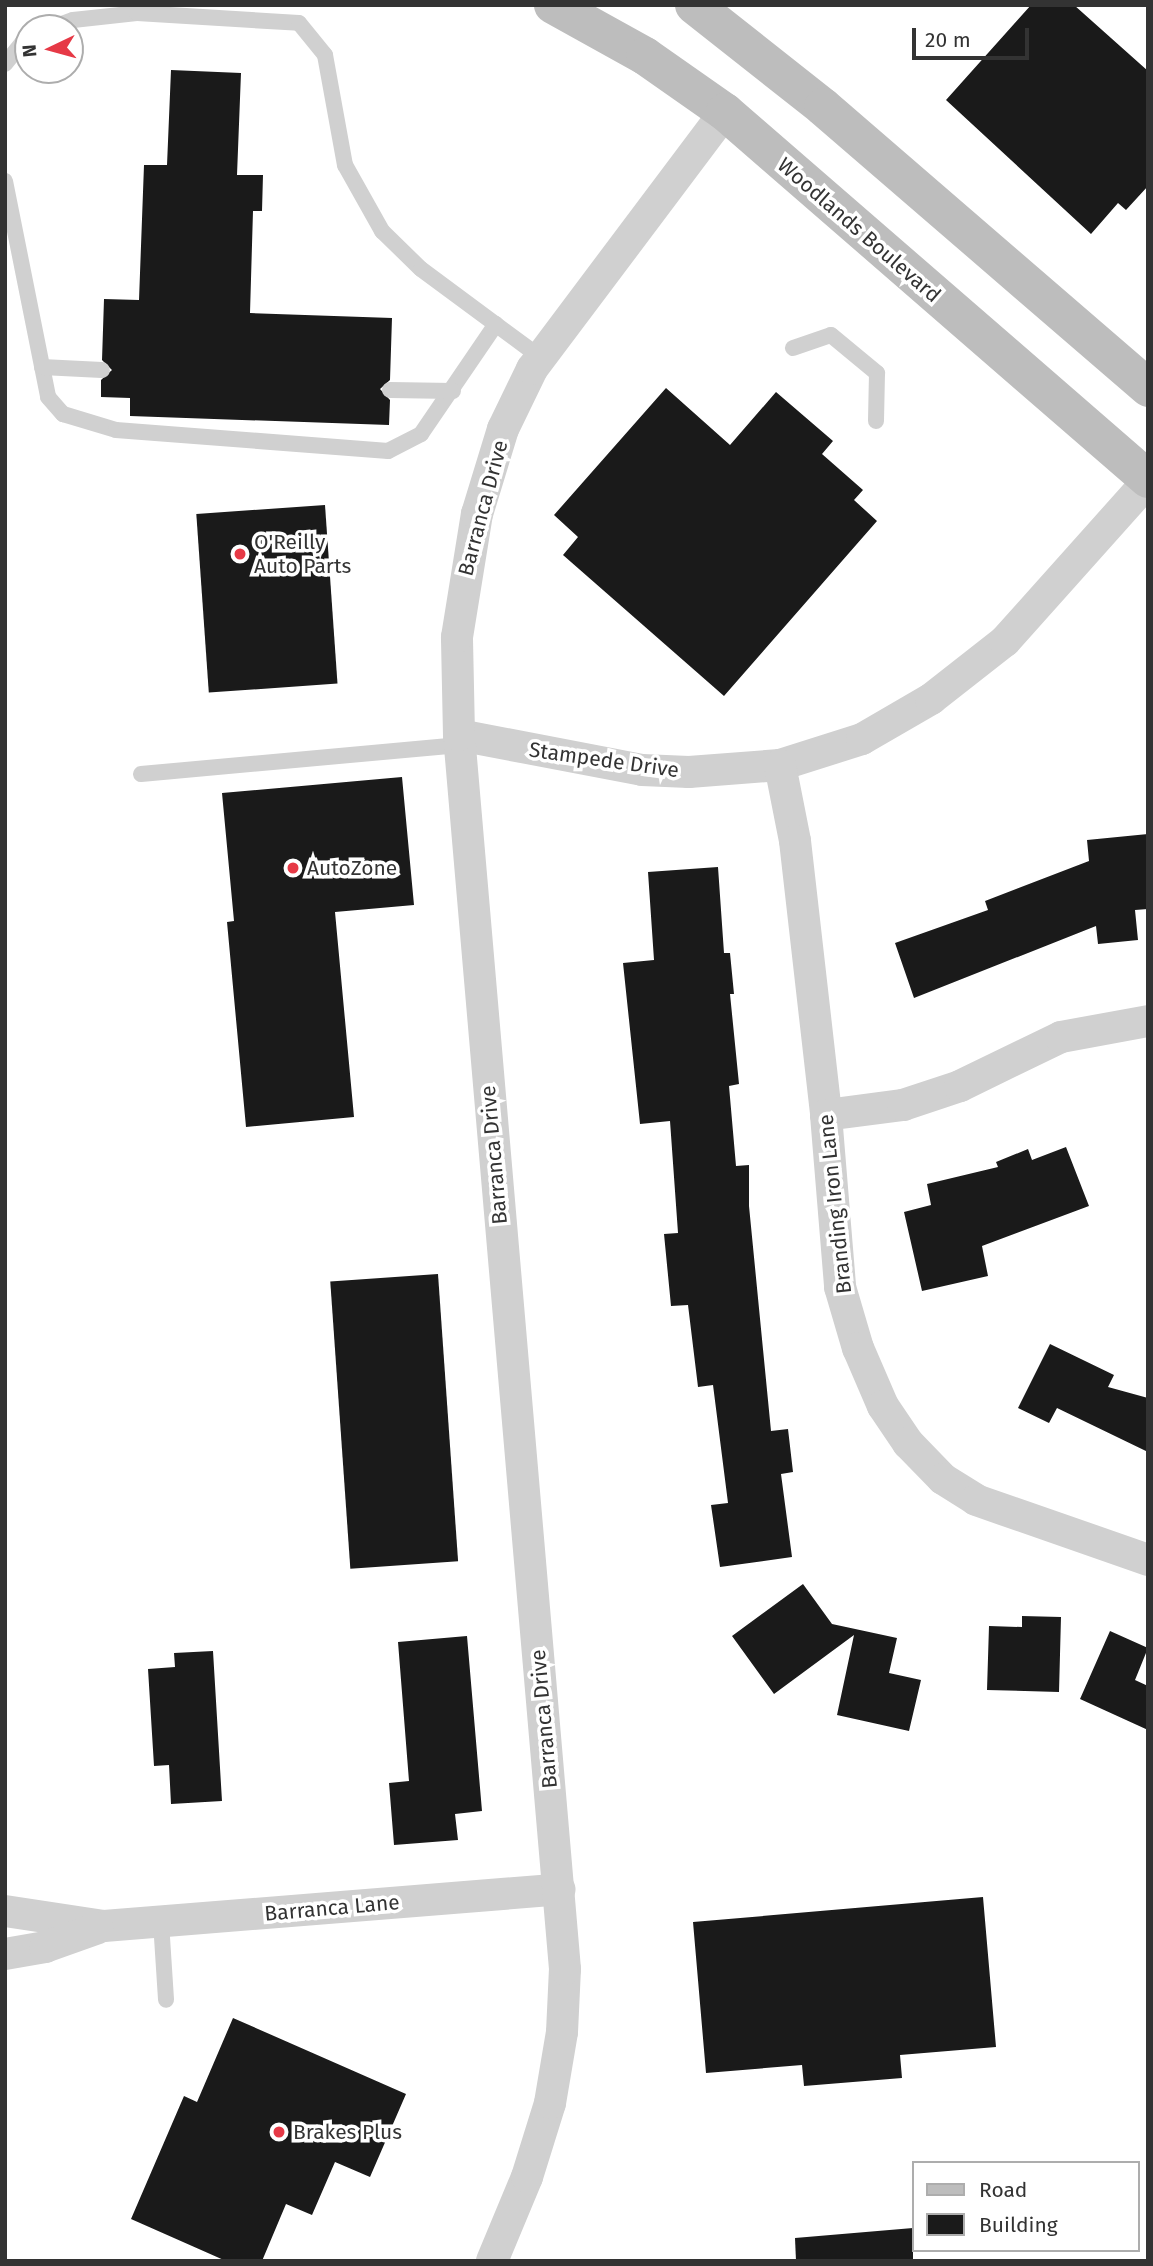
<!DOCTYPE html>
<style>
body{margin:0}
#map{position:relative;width:1153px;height:2266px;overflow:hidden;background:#fff;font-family:"Fira Sans",sans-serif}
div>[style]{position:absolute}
.building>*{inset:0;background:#1a1a1a;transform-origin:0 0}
.lane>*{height:16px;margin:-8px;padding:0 8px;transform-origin:8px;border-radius:8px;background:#d0d0d0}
.street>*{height:32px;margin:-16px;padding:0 16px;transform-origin:16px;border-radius:16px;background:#d0d0d0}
.secondary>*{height:38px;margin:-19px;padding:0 19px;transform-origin:19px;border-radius:19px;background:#bdbdbd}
.dots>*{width:19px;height:19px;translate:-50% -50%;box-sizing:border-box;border:4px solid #fff;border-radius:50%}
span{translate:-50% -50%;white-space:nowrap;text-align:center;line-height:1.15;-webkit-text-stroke:7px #fff;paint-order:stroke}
.street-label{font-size:21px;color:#333}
.poi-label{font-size:21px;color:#333}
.left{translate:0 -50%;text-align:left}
.frame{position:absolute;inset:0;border:7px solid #333;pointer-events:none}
.legend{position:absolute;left:912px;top:2161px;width:228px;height:91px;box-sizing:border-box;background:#fff;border:2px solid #adadad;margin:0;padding:9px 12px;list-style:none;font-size:21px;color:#333}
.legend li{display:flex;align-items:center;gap:14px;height:35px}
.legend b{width:35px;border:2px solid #adadad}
.north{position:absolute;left:14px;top:14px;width:70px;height:70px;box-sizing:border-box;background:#fff;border:2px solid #adadad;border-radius:50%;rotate:265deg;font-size:19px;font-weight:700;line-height:28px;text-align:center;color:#333}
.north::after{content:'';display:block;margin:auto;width:24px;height:32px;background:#e63946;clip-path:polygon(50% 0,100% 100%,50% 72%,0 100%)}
.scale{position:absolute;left:912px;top:28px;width:117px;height:32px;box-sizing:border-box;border:4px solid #333;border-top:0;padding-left:9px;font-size:21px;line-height:24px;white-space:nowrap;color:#333;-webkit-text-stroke:5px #fff;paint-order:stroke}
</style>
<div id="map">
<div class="building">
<i style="clip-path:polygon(1031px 5px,1074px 5px,1148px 71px,1148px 186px,1126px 210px,1118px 203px,1091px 234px,946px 100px)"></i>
<i style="clip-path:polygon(171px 70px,241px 73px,237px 175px,263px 175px,262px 211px,253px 211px,250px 313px,392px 318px,390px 380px,380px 389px,390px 400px,389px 425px,130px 416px,130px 398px,101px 397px,101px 380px,112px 370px,102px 360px,104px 299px,139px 300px,144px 165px,167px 165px)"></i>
<i style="clip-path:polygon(666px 388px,730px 445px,776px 392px,833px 441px,822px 454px,863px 490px,854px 500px,877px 521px,724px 696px,563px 555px,578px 537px,554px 515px)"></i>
<i style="left:325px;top:505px;width:179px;height:129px;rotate:86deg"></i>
<i style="clip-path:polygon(402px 777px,414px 905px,335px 912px,354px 1117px,246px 1127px,227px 922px,234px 921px,222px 793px)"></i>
<i style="clip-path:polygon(1148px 834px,1148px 909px,1135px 910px,1138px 940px,1098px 944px,1096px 926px,914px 998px,895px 943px,988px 910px,985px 901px,1089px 861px,1087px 840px)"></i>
<i style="clip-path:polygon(718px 867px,724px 953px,730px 953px,734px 994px,730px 994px,739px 1084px,729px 1086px,736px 1166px,749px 1165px,749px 1206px,771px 1431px,788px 1429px,793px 1472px,781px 1474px,792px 1557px,720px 1567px,711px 1505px,728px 1503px,713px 1385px,698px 1387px,688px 1305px,671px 1306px,664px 1234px,678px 1233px,670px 1121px,640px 1124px,623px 963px,654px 960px,648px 872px)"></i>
<i style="clip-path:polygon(1066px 1147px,1089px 1206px,982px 1246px,988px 1276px,922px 1291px,904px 1212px,931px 1205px,927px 1184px,998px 1167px,996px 1162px,1028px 1149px,1032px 1160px)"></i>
<i style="left:438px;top:1274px;width:288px;height:108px;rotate:86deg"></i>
<i style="clip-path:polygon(1050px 1344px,1114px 1375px,1108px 1387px,1148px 1398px,1148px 1452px,1057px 1408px,1049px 1423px,1018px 1408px)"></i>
<i style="clip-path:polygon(803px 1584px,832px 1624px,897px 1638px,889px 1673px,921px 1680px,909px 1731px,837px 1715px,854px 1635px,774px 1694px,732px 1636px)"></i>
<i style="clip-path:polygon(1022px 1616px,1061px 1617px,1059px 1692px,987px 1690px,989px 1626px,1022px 1627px)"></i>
<i style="clip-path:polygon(1110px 1631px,1148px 1648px,1135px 1680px,1148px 1686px,1148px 1730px,1080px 1699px)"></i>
<i style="clip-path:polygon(467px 1636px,482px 1811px,455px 1814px,458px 1840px,394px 1845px,389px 1783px,409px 1781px,398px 1642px)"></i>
<i style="clip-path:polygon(213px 1651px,222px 1801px,171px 1804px,169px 1765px,154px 1766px,148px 1669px,175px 1667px,174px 1653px)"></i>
<i style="clip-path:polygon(983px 1897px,996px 2047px,900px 2055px,902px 2078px,804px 2086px,802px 2065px,706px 2073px,693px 1922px)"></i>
<i style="clip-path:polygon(233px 2018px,406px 2094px,370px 2177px,335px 2162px,312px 2215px,286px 2204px,262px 2261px,226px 2261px,131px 2219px,184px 2096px,197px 2102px)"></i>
<i style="clip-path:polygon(913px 2228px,913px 2261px,796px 2261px,795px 2238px)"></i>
</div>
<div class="lane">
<i style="left:51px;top:28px;width:23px;rotate:-20deg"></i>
<i style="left:73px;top:20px;width:64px;rotate:-6.2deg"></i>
<i style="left:137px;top:13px;width:162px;rotate:3.5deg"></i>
<i style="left:299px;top:23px;width:41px;rotate:50.9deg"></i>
<i style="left:325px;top:55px;width:112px;rotate:79.7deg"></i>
<i style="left:345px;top:165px;width:76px;rotate:60.7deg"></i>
<i style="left:382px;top:231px;width:54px;rotate:44.3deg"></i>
<i style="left:421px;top:269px;width:148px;rotate:36.5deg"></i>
<i style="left:5px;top:64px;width:36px;rotate:-51deg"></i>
<i style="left:5px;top:181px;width:220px;rotate:78.7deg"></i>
<i style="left:48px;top:397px;width:23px;rotate:49deg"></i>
<i style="left:63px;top:414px;width:55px;rotate:16.8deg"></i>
<i style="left:116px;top:430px;width:273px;rotate:4.4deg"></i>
<i style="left:388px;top:451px;width:37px;rotate:-27deg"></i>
<i style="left:421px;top:434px;width:133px;rotate:-55.7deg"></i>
<i style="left:793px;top:348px;width:40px;rotate:-18.9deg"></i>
<i style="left:831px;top:335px;width:60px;rotate:39.6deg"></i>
<i style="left:877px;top:373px;width:48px;rotate:91.2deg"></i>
<i style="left:42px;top:367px;width:60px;rotate:2.9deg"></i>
<i style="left:390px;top:390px;width:63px;rotate:0.9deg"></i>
<i style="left:141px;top:774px;width:320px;rotate:-5.2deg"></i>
<i style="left:161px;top:1922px;width:78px;rotate:86.3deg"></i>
</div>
<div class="street">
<i style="left:459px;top:735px;width:186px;rotate:10.8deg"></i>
<i style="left:642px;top:770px;width:47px;rotate:2.4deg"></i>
<i style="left:689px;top:772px;width:91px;rotate:-4.4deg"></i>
<i style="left:780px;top:765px;width:86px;rotate:-17.6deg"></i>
<i style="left:862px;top:739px;width:80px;rotate:-30.1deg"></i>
<i style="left:931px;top:699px;width:94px;rotate:-38.1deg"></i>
<i style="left:1005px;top:641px;width:215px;rotate:-48.2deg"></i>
<i style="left:780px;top:765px;width:77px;rotate:78.8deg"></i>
<i style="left:795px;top:841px;width:276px;rotate:83.5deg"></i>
<i style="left:826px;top:1115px;width:173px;rotate:85.3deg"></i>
<i style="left:840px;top:1287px;width:64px;rotate:73.6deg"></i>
<i style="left:858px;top:1348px;width:63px;rotate:66.7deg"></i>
<i style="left:883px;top:1406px;width:45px;rotate:56deg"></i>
<i style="left:908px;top:1443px;width:50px;rotate:45.8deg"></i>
<i style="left:943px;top:1479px;width:39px;rotate:32deg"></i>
<i style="left:976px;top:1500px;width:182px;rotate:19.2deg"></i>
<i style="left:826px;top:1115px;width:78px;rotate:-7.4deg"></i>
<i style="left:903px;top:1105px;width:60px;rotate:-18.4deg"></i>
<i style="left:960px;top:1086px;width:112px;rotate:-25.9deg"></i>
<i style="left:1061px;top:1037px;width:88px;rotate:-10.4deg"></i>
<i style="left:5px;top:1911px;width:100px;rotate:8.6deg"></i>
<i style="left:104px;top:1926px;width:457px;rotate:-4.6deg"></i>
<i style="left:5px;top:1954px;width:41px;rotate:-9.9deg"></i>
<i style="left:45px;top:1947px;width:56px;rotate:-19.7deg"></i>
<i style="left:492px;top:2261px;width:91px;rotate:-67.4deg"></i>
<i style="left:527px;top:2177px;width:77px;rotate:-72.7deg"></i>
<i style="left:550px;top:2103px;width:72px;rotate:-80.4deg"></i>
<i style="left:562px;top:2032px;width:63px;rotate:-87.3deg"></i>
<i style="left:565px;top:1969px;width:1239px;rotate:-94.91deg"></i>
<i style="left:459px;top:735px;width:98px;rotate:-91.2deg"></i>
<i style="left:457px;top:637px;width:125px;rotate:-80.8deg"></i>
<i style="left:477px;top:514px;width:89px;rotate:-73deg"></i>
<i style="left:503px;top:429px;width:67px;rotate:-64.2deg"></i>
<i style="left:532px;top:369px;width:321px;rotate:-53.1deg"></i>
</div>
<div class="secondary">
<i style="left:553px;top:5px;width:105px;rotate:29deg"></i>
<i style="left:645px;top:56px;width:98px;rotate:35deg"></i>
<i style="left:725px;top:112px;width:560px;rotate:40.95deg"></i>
<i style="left:694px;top:5px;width:164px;rotate:38.3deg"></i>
<i style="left:823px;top:107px;width:430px;rotate:40.8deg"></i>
</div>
<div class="dots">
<i style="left:240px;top:554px;background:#e63946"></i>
<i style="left:293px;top:868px;background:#e63946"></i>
<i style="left:279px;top:2132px;background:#e63946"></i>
</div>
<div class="street-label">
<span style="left:859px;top:230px;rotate:41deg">Woodlands Boulevard</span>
<span style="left:483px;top:508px;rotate:-75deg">Barranca Drive</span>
<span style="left:604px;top:760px;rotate:8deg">Stampede Drive</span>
<span style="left:494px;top:1155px;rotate:-95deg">Barranca Drive</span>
<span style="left:835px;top:1204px;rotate:-96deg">Branding Iron Lane</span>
<span style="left:544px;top:1719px;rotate:-95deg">Barranca Drive</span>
<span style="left:332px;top:1908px;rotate:-5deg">Barranca Lane</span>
</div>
<div class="poi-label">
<span class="left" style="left:254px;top:554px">O'Reilly<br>Auto Parts</span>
<span class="left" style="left:307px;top:868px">AutoZone</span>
<span class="left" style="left:293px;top:2132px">Brakes Plus</span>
</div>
<div class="frame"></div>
<ul class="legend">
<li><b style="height:9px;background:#bdbdbd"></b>Road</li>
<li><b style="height:19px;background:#1a1a1a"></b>Building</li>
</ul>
<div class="north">N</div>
<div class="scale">20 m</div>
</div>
